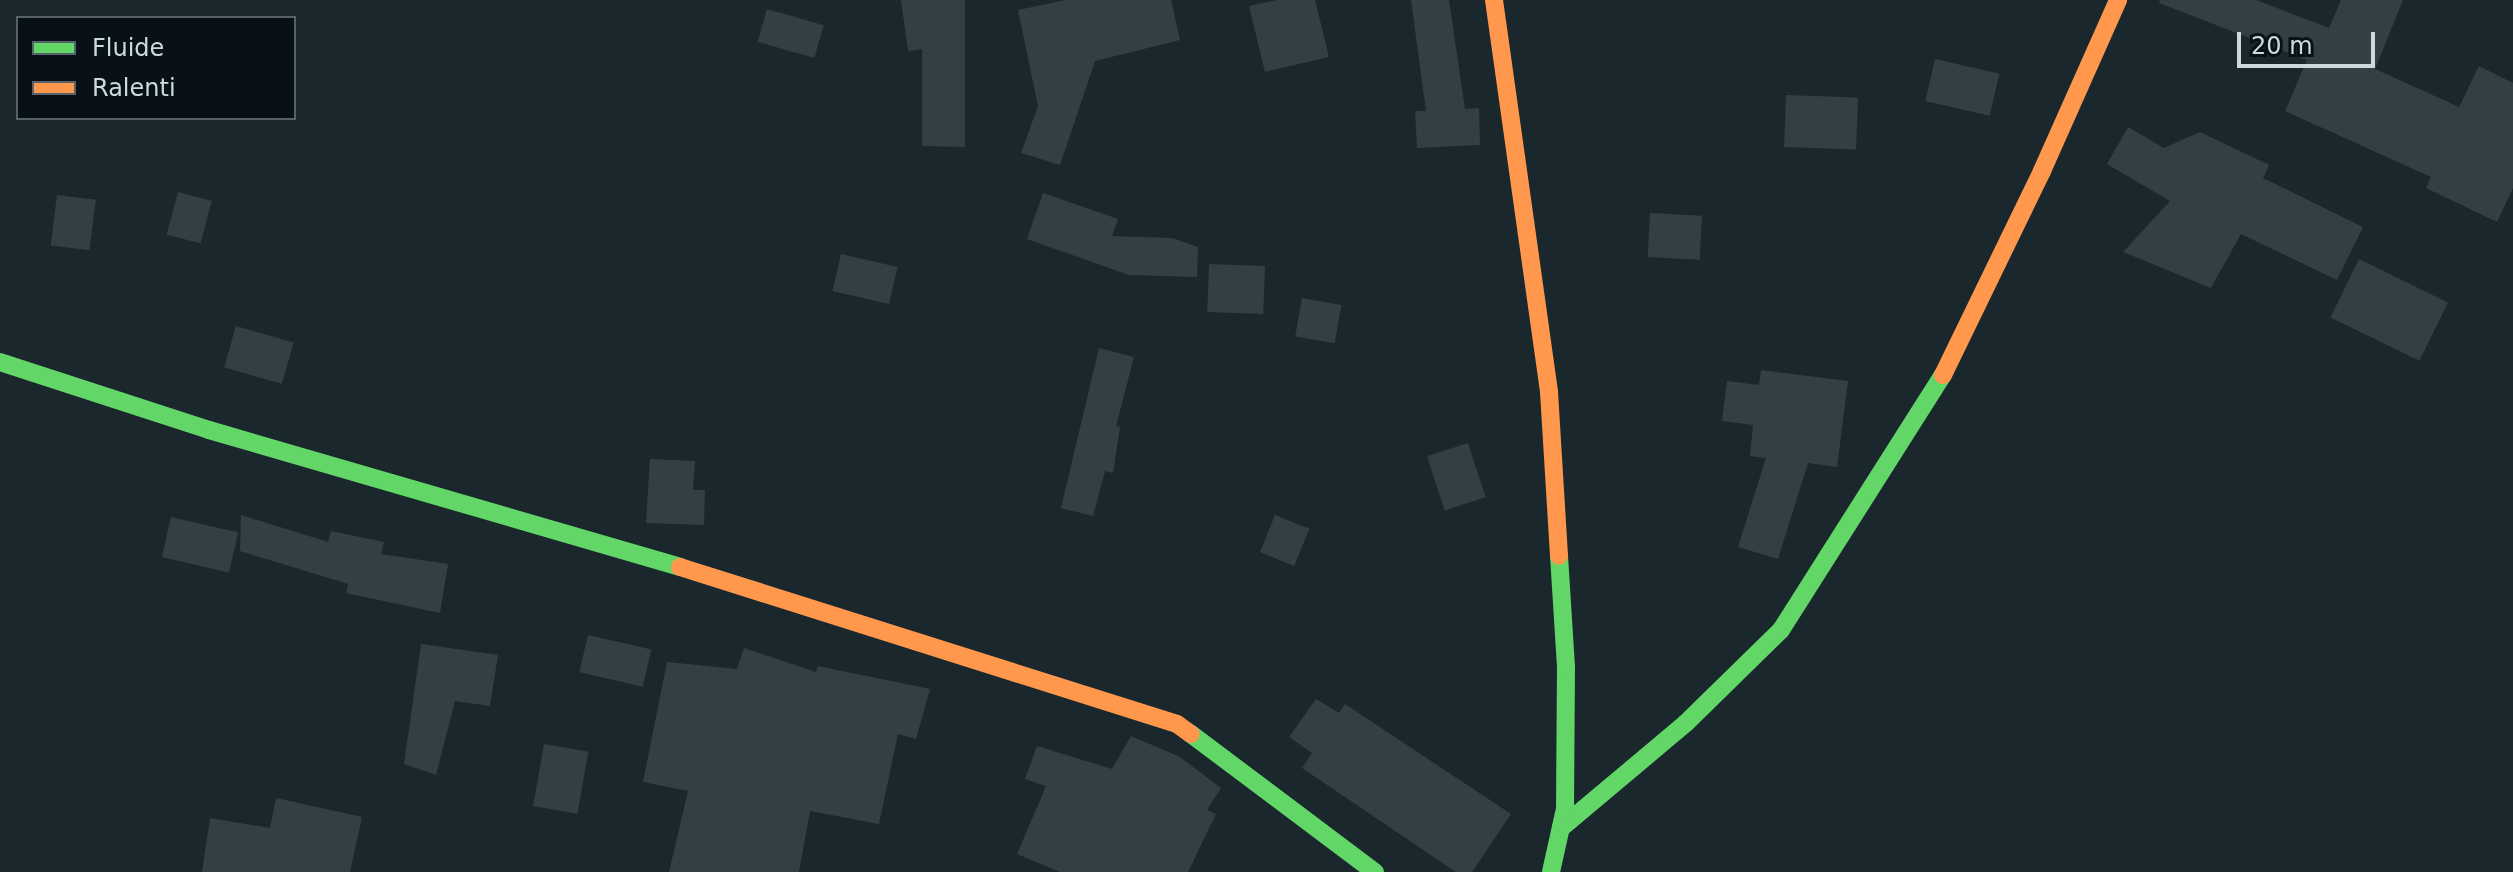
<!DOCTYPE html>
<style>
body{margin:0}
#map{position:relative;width:2513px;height:872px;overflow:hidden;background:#1a282d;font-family:"DejaVu Sans",sans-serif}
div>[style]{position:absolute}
.building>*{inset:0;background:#343f43;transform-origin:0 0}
.fast>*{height:18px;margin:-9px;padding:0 9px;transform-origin:9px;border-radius:9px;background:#63d668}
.slow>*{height:18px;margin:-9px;padding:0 9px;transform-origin:9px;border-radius:9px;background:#ff974d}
span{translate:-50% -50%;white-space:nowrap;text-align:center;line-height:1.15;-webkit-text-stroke:7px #081216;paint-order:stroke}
.legend{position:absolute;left:16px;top:16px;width:280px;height:104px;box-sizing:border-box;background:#081216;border:2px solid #566267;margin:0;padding:10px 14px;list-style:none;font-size:24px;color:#ccdae0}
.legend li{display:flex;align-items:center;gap:16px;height:40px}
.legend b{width:40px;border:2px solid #566267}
.scale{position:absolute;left:2237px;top:32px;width:138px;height:36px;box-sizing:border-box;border:4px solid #ccdae0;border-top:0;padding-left:10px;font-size:24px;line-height:28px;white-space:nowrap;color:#ccdae0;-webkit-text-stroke:6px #081216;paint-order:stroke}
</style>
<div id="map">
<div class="building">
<i style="clip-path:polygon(901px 0,965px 0,965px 147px,922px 146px,922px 49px,908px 51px)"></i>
<i style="clip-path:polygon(1066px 0,1171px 0,1180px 40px,1095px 61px,1060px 165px,1021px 153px,1038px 106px,1018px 10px)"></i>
<i style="clip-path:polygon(1277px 0,1315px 0,1329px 57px,1265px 72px,1249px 6px)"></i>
<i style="clip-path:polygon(1411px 0,1449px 0,1465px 109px,1479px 108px,1480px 145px,1417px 148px,1415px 111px,1426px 111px)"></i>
<i style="clip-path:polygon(2160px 0,2256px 0,2329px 28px,2341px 0,2403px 0,2375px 69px,2459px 107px,2479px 66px,2513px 83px,2513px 188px,2497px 222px,2426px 188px,2431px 177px,2285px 111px,2307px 60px,2159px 3px)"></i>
<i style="left:767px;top:9px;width:59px;height:34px;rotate:16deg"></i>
<i style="left:1935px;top:59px;width:66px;height:43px;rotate:13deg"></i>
<i style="left:1786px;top:95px;width:72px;height:52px;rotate:2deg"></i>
<i style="clip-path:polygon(2128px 127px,2164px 148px,2200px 132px,2269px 165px,2263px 178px,2363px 227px,2337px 280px,2241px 234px,2211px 288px,2123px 252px,2170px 201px,2107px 164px)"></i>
<i style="left:178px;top:192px;width:35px;height:44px;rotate:15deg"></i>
<i style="clip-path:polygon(1043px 193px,1118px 219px,1112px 236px,1172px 238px,1198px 247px,1197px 277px,1129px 275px,1027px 239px)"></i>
<i style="left:57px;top:195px;width:39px;height:51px;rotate:7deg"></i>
<i style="left:1650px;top:213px;width:52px;height:44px;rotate:3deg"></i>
<i style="left:841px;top:254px;width:58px;height:38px;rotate:13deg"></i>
<i style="left:2359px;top:259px;width:99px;height:65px;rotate:26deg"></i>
<i style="left:1209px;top:264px;width:56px;height:48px;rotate:2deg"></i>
<i style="left:1302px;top:298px;width:40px;height:39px;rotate:10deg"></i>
<i style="left:236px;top:326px;width:60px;height:43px;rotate:16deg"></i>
<i style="clip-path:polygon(1099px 348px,1134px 357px,1116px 426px,1120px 427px,1113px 473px,1105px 471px,1093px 516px,1061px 508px)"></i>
<i style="clip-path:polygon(1761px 370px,1848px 381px,1837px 467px,1808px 463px,1778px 559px,1738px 547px,1766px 458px,1750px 456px,1753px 425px,1722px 421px,1727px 381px,1759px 385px)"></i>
<i style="left:1468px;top:443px;width:57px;height:43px;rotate:72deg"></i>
<i style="clip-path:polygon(650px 459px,695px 461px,693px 490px,705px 490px,704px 525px,646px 523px)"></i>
<i style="clip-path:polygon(241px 515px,328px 542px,331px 531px,384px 542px,381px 554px,448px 564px,440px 613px,346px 593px,348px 584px,240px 551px)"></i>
<i style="left:1275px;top:515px;width:37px;height:40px;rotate:22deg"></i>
<i style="left:171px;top:517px;width:69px;height:41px;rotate:13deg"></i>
<i style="left:588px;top:635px;width:65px;height:38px;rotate:13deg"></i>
<i style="clip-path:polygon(421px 644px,498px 655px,490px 706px,455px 701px,436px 775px,404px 764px)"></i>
<i style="clip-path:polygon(744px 648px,816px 672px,818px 666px,930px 689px,916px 739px,898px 734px,879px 824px,810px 811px,799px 872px,669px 872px,688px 791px,643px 782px,667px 662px,737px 669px)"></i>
<i style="clip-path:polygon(1316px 699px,1339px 713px,1345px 704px,1511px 814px,1472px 872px,1456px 872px,1302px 768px,1312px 753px,1289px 737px)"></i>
<i style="clip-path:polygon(1131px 736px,1180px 757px,1221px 788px,1207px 810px,1216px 814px,1188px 872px,1060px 872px,1017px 854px,1046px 786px,1025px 779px,1037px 746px,1112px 769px)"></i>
<i style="left:544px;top:744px;width:45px;height:63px;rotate:10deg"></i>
<i style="clip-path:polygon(276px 798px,362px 817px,350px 872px,202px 872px,210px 818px,270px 828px)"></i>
</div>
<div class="fast">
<i style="left:0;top:362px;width:220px;rotate:18deg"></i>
<i style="left:209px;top:430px;width:491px;rotate:16.2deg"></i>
<i style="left:1191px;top:734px;width:230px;rotate:36.9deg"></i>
<i style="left:1561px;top:828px;width:163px;rotate:-40deg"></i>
<i style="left:1686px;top:723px;width:133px;rotate:-44.4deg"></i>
<i style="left:1781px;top:630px;width:302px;rotate:-57.6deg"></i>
<i style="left:1551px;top:872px;width:65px;rotate:-77.5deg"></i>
<i style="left:1565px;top:809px;width:142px;rotate:-89.6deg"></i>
<i style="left:1566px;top:667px;width:111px;rotate:-93.6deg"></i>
</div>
<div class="slow">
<i style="left:1494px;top:0;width:396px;rotate:82deg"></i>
<i style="left:1549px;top:392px;width:164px;rotate:86.5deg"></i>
<i style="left:1943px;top:375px;width:227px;rotate:-64.1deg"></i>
<i style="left:2042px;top:171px;width:187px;rotate:-66deg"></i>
<i style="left:680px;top:567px;width:521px;rotate:17.53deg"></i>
<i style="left:1177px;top:724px;width:17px;rotate:36deg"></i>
</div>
<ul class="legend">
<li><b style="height:10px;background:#63d668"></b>Fluide</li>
<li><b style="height:10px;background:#ff974d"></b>Ralenti</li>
</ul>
<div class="scale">20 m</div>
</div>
